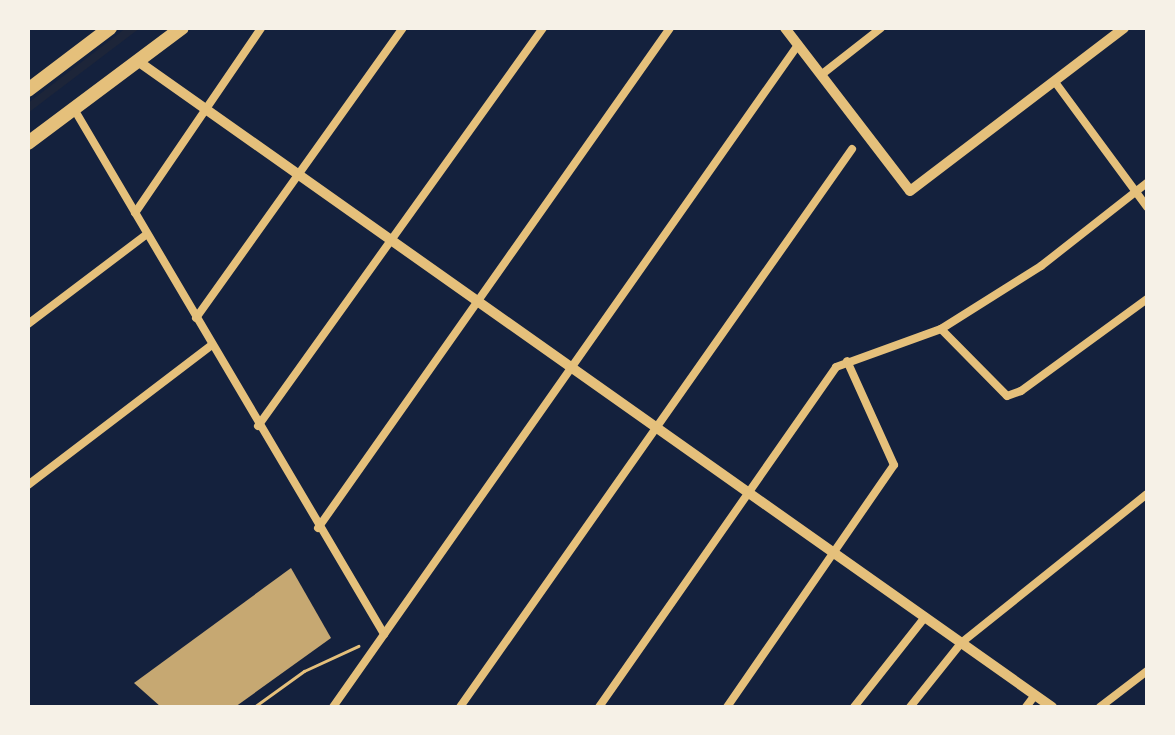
<!DOCTYPE html>
<style>
body{margin:0}
#map{position:relative;width:1175px;height:735px;overflow:hidden;background:#14213d;font-family:"DM Sans",sans-serif}
div>[style]{position:absolute}
.green>*{inset:0;background:#1d2539}
.building>*{inset:0;background:#c6a872}
.path>*{height:3px;margin:-1.5px;padding:0 1.5px;transform-origin:1.5px;border-radius:1.5px;background:#e5c07b}
.minor>*{height:8px;margin:-4px;padding:0 4px;transform-origin:4px;border-radius:4px;background:#e5c07b}
.tertiary>*{height:10px;margin:-5px;padding:0 5px;transform-origin:5px;border-radius:5px;background:#e5c07b}
.primary>*{height:14px;margin:-7px;padding:0 7px;transform-origin:7px;border-radius:7px;background:#e5c07b}
span{translate:-50% -50%;white-space:nowrap;text-align:center;line-height:1.15;-webkit-text-stroke:7px #f6f1e7;paint-order:stroke}
.frame{position:absolute;inset:0;border:30px solid #f6f1e7;pointer-events:none}
</style>
<div id="map">
<div class="green">
<i style="clip-path:polygon(126px 28px,140px 28px,28px 113px,28px 103px)"></i>
</div>
<div class="building">
<i style="clip-path:polygon(291px 568px,331px 638px,235px 707px,161px 707px,134px 683px)"></i>
</div>
<div class="path">
<i style="left:254px;top:707px;width:62px;rotate:-35.8deg"></i>
<i style="left:304px;top:671px;width:60px;rotate:-24.8deg"></i>
</div>
<div class="minor">
<i style="left:821px;top:75px;width:76px;rotate:-38.1deg"></i>
<i style="left:1055px;top:82px;width:155px;rotate:53.6deg"></i>
<i style="left:74px;top:109px;width:610px;rotate:59.44deg"></i>
<i style="left:135px;top:213px;width:224px;rotate:-55.7deg"></i>
<i style="left:196px;top:318px;width:356px;rotate:-54.5deg"></i>
<i style="left:28px;top:324px;width:149px;rotate:-37.1deg"></i>
<i style="left:941px;top:329px;width:94px;rotate:45.4deg"></i>
<i style="left:1007px;top:396px;width:15px;rotate:-20deg"></i>
<i style="left:1021px;top:391px;width:156px;rotate:-36.1deg"></i>
<i style="left:258px;top:426px;width:490px;rotate:-54.4deg"></i>
<i style="left:28px;top:485px;width:231px;rotate:-37.3deg"></i>
<i style="left:318px;top:528px;width:611px;rotate:-54.85deg"></i>
<i style="left:333px;top:707px;width:809px;rotate:-54.92deg"></i>
<i style="left:460px;top:707px;width:682px;rotate:-54.91deg"></i>
<i style="left:599px;top:707px;width:414px;rotate:-55.1deg"></i>
<i style="left:836px;top:367px;width:112px;rotate:-19.9deg"></i>
<i style="left:941px;top:329px;width:118px;rotate:-32.2deg"></i>
<i style="left:1041px;top:266px;width:135px;rotate:-38.1deg"></i>
<i style="left:727px;top:707px;width:294px;rotate:-55.4deg"></i>
<i style="left:894px;top:465px;width:114px;rotate:-114.3deg"></i>
<i style="left:854px;top:707px;width:115px;rotate:-51.7deg"></i>
<i style="left:910px;top:707px;width:82px;rotate:-51.4deg"></i>
<i style="left:961px;top:643px;width:238px;rotate:-38.7deg"></i>
<i style="left:1026px;top:707px;width:15px;rotate:-53deg"></i>
<i style="left:1100px;top:707px;width:59px;rotate:-37.5deg"></i>
</div>
<div class="tertiary">
<i style="left:785px;top:28px;width:205px;rotate:52.5deg"></i>
<i style="left:910px;top:191px;width:269px;rotate:-37.3deg"></i>
<i style="left:139px;top:62px;width:1118px;rotate:35.24deg"></i>
</div>
<div class="primary">
<i style="left:28px;top:90px;width:103px;rotate:-37.1deg"></i>
<i style="left:28px;top:143px;width:192px;rotate:-36.8deg"></i>
</div>
<div class="frame"></div>
</div>
